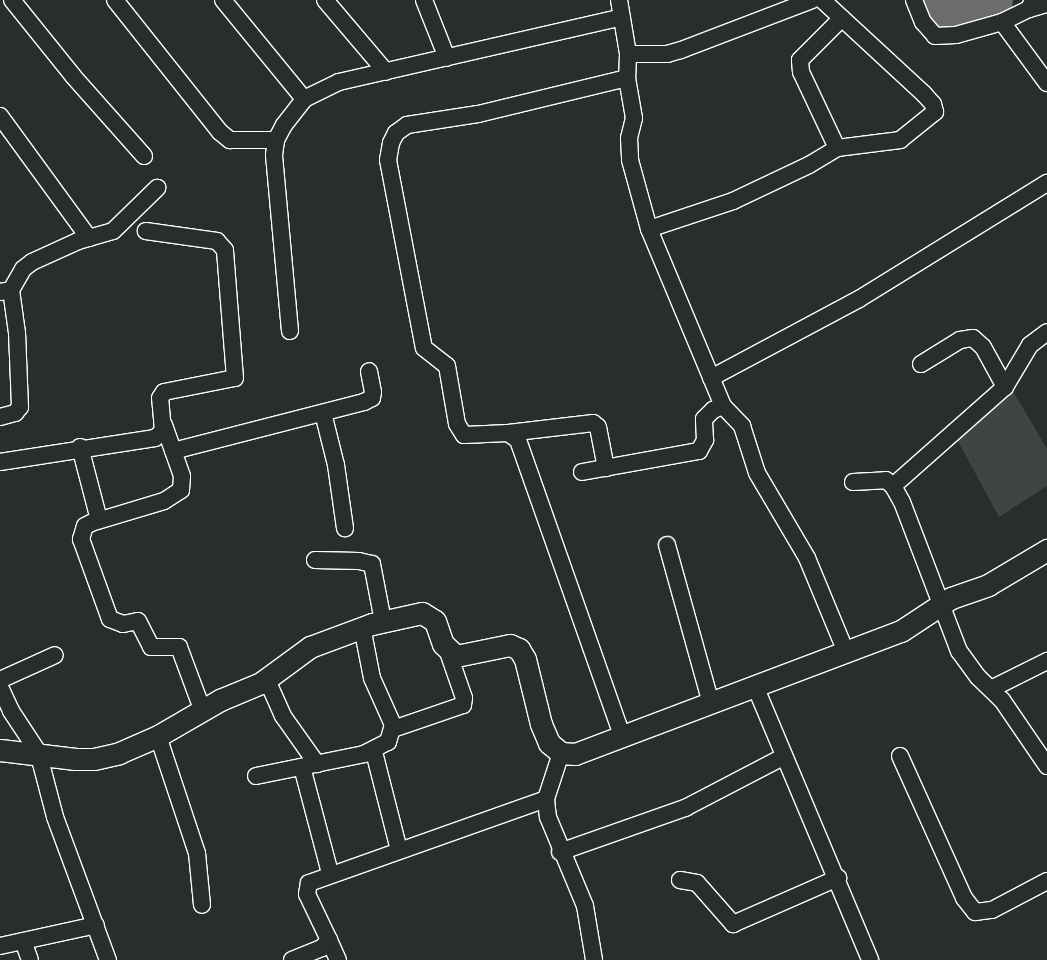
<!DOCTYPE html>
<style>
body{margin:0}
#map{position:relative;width:1047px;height:960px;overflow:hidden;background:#2a2d2e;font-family:Pangolin,sans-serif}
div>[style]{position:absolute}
.green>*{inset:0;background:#414445}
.water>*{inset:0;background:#6a6c6d}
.roads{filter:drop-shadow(1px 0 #fff) drop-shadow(-1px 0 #fff) drop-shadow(0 1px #fff) drop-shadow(0 -1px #fff)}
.minor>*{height:16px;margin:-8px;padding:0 8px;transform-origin:8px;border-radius:8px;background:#2a2d2e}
.tertiary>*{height:21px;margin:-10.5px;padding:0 10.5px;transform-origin:10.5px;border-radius:10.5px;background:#2a2d2e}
span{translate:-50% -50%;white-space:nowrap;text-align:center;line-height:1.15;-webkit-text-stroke:4px #2a2d2e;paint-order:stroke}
</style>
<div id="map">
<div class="green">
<i style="clip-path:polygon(1010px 386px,1047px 449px,1047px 486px,999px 517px,953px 432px)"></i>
</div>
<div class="water">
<i style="clip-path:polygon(918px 0,1013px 0,1012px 7px,983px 25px,960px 30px,934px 25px)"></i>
</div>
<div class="roads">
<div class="minor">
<i style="left:12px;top:0;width:97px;rotate:51.2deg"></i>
<i style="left:73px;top:76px;width:107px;rotate:48.4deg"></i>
<i style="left:115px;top:0;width:169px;rotate:51.5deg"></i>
<i style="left:220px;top:132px;width:13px;rotate:39deg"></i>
<i style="left:230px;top:140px;width:46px"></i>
<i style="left:223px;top:0;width:128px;rotate:50.7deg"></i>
<i style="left:325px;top:0;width:94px;rotate:49.7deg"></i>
<i style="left:424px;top:0;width:62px;rotate:68.4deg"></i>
<i style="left:619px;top:0;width:55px;rotate:80.5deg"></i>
<i style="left:628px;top:54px;width:24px;rotate:92deg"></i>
<i style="left:627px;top:78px;width:153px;rotate:166.4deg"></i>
<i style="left:478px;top:114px;width:72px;rotate:171.2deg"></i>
<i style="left:407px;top:125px;width:14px;rotate:144deg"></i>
<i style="left:396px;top:133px;width:11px;rotate:117deg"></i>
<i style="left:391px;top:143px;width:17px;rotate:100deg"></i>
<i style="left:388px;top:160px;width:191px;rotate:79.2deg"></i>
<i style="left:424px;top:348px;width:29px;rotate:38deg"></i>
<i style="left:447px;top:366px;width:59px;rotate:80.2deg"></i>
<i style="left:457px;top:424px;width:13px;rotate:58deg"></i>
<i style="left:464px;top:435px;width:44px;rotate:-2.6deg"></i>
<i style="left:508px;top:433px;width:12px;rotate:35deg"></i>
<i style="left:518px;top:440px;width:316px;rotate:70.6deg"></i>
<i style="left:914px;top:0;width:24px;rotate:68deg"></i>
<i style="left:923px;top:22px;width:18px;rotate:49deg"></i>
<i style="left:935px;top:36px;width:21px;rotate:-3deg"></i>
<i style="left:956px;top:35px;width:48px;rotate:-15.8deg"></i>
<i style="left:1002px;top:22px;width:76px;rotate:53.6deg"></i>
<i style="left:1029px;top:9px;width:19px;rotate:-16deg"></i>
<i style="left:1002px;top:22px;width:30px;rotate:-26deg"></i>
<i style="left:1029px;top:9px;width:10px;rotate:-66deg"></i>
<i style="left:628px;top:54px;width:39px"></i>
<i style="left:667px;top:54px;width:15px;rotate:-16deg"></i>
<i style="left:681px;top:50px;width:140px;rotate:-20.9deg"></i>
<i style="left:627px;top:78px;width:41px;rotate:80.1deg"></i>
<i style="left:634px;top:118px;width:21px;rotate:104deg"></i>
<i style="left:629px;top:138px;width:22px;rotate:87deg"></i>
<i style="left:630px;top:160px;width:72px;rotate:74.6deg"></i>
<i style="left:649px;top:229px;width:192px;rotate:67.3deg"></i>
<i style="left:723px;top:406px;width:28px;rotate:46deg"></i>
<i style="left:742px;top:426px;width:49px;rotate:72.3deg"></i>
<i style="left:757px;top:473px;width:99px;rotate:59.5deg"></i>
<i style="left:807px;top:558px;width:102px;rotate:67.5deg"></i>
<i style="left:0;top:116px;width:151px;rotate:53.9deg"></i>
<i style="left:837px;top:148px;width:84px;rotate:-115.3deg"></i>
<i style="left:801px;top:72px;width:12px;rotate:-95deg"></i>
<i style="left:800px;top:60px;width:59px;rotate:-45deg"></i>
<i style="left:649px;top:229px;width:89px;rotate:-18.4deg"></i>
<i style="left:733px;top:201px;width:84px;rotate:-25.3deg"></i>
<i style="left:809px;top:165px;width:33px;rotate:-31deg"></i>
<i style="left:837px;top:148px;width:64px;rotate:-7.2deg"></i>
<i style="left:900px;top:140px;width:45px;rotate:-38.7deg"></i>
<i style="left:935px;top:112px;width:8px;rotate:-104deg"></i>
<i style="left:933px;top:104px;width:13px;rotate:-132deg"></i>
<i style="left:924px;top:94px;width:139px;rotate:-137.3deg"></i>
<i style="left:0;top:292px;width:11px;rotate:-10deg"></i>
<i style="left:11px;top:290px;width:24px;rotate:-60deg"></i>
<i style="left:23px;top:269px;width:11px;rotate:-38deg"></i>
<i style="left:32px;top:262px;width:51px;rotate:-24.5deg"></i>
<i style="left:78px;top:241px;width:36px;rotate:-16deg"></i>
<i style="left:113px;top:231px;width:62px;rotate:-44.3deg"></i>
<i style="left:290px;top:331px;width:177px;rotate:-95.2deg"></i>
<i style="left:274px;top:155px;width:15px;rotate:-82deg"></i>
<i style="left:276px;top:140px;width:17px;rotate:-62deg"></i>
<i style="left:284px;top:125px;width:33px;rotate:-52deg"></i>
<i style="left:304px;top:99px;width:39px;rotate:-26deg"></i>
<i style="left:339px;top:82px;width:290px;rotate:-12.9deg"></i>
<i style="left:921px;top:364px;width:46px;rotate:-31.6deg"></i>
<i style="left:960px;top:340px;width:13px;rotate:-9deg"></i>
<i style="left:973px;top:338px;width:13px;rotate:42deg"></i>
<i style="left:983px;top:347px;width:46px;rotate:61.2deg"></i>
<i style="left:711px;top:378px;width:168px;rotate:-28.1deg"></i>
<i style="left:859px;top:299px;width:221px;rotate:-31.7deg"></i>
<i style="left:323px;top:413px;width:54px;rotate:76deg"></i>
<i style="left:336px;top:465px;width:64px;rotate:81.9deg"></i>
<i style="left:0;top:417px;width:16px;rotate:-15deg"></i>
<i style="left:15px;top:413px;width:8px;rotate:-50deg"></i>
<i style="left:20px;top:407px;width:74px;rotate:-92.3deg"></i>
<i style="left:17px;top:333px;width:43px;rotate:-97.9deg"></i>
<i style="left:164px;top:425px;width:54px;rotate:70.6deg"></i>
<i style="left:182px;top:476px;width:14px;rotate:94deg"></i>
<i style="left:181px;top:490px;width:20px;rotate:147deg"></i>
<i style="left:164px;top:501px;width:76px;rotate:163.2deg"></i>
<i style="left:91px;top:523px;width:7px;rotate:153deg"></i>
<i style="left:85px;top:526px;width:14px;rotate:107deg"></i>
<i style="left:81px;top:539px;width:85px;rotate:70.1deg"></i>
<i style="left:110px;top:619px;width:14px;rotate:21deg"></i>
<i style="left:123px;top:624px;width:15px;rotate:-11deg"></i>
<i style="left:138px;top:621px;width:29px;rotate:63deg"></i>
<i style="left:151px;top:647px;width:28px"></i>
<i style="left:179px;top:647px;width:66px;rotate:69.6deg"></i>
<i style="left:508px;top:433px;width:86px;rotate:-6.7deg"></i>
<i style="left:593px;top:423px;width:6px;rotate:39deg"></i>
<i style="left:598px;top:427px;width:42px;rotate:79deg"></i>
<i style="left:80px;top:447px;width:75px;rotate:75.4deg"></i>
<i style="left:173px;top:451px;width:197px;rotate:-14.4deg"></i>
<i style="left:364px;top:402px;width:9px;rotate:-27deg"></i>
<i style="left:372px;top:398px;width:6px;rotate:-81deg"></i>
<i style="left:373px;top:392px;width:21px;rotate:-101deg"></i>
<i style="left:0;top:462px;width:157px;rotate:-8.8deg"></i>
<i style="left:155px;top:438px;width:11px;rotate:-41deg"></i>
<i style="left:163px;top:431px;width:33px;rotate:-95deg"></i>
<i style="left:160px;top:398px;width:7px;rotate:-56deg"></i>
<i style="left:164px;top:392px;width:72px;rotate:-11.2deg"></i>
<i style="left:235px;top:378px;width:128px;rotate:-94.5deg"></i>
<i style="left:225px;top:250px;width:12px;rotate:-132deg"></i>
<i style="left:217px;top:241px;width:72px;rotate:-172deg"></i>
<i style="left:582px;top:472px;width:119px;rotate:-10.2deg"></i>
<i style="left:699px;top:451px;width:13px;rotate:-61deg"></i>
<i style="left:705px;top:440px;width:21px;rotate:-93deg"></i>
<i style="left:704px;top:419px;width:13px;rotate:-45deg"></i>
<i style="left:713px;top:410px;width:11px;rotate:-22deg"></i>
<i style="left:853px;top:482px;width:33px;rotate:-3deg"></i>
<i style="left:886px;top:480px;width:9px;rotate:41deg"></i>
<i style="left:893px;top:486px;width:18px;rotate:61deg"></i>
<i style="left:902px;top:502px;width:160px;rotate:69.1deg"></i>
<i style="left:959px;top:651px;width:32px;rotate:54deg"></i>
<i style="left:978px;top:677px;width:33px;rotate:44deg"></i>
<i style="left:1002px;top:700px;width:80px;rotate:55.7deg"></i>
<i style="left:893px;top:486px;width:149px;rotate:-41.5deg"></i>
<i style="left:1005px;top:387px;width:49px;rotate:-59.2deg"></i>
<i style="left:1030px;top:345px;width:21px;rotate:-37deg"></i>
<i style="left:667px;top:545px;width:165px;rotate:74.5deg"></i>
<i style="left:315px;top:560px;width:44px;rotate:1.3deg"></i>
<i style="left:359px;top:561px;width:13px;rotate:13deg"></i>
<i style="left:372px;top:564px;width:58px;rotate:79.1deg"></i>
<i style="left:0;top:680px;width:60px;rotate:-24.4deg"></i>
<i style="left:267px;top:680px;width:39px;rotate:66deg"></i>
<i style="left:283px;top:716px;width:59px;rotate:54.7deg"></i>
<i style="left:755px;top:686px;width:297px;rotate:67.2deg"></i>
<i style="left:0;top:687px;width:26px;rotate:65deg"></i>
<i style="left:11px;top:711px;width:49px;rotate:56.6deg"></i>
<i style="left:38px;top:752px;width:67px;rotate:75.3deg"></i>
<i style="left:55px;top:817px;width:153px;rotate:69.7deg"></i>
<i style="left:991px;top:689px;width:63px;rotate:-26.6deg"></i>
<i style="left:393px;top:729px;width:74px;rotate:-18.9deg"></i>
<i style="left:463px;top:705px;width:7px;rotate:-82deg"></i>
<i style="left:464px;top:698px;width:49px;rotate:-109.2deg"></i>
<i style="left:158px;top:736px;width:123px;rotate:71.6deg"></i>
<i style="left:197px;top:853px;width:52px;rotate:84.5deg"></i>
<i style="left:374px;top:752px;width:101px;rotate:75.7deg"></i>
<i style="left:561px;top:753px;width:48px;rotate:108.1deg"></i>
<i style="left:546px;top:799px;width:18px;rotate:84deg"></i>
<i style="left:548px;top:817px;width:96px;rotate:67.4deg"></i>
<i style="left:585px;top:906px;width:55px;rotate:80.5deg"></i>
<i style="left:900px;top:756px;width:156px;rotate:65.7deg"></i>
<i style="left:964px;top:898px;width:18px;rotate:52deg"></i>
<i style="left:975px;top:912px;width:17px;rotate:-7deg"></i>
<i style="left:992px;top:910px;width:62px;rotate:-27.8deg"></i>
<i style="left:302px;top:767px;width:110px;rotate:75.2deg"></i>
<i style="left:256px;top:776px;width:110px;rotate:-11.5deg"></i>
<i style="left:364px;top:754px;width:27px;rotate:-27deg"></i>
<i style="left:388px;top:742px;width:18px;rotate:-74deg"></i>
<i style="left:393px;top:725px;width:51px;rotate:-114.1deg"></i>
<i style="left:372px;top:678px;width:52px;rotate:-101.1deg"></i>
<i style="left:560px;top:852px;width:133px;rotate:-19.4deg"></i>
<i style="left:685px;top:808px;width:110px;rotate:-27.5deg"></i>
<i style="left:680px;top:880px;width:17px;rotate:10deg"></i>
<i style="left:697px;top:883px;width:55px;rotate:48.7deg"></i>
<i style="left:733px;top:924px;width:115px;rotate:-23.7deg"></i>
<i style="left:329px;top:940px;width:22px;rotate:66deg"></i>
<i style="left:23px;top:941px;width:20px;rotate:70deg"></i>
<i style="left:0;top:946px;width:98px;rotate:-12.3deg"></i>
<i style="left:292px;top:960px;width:32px;rotate:-22deg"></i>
<i style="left:322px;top:948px;width:11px;rotate:-49deg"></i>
<i style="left:329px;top:940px;width:51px;rotate:-115.6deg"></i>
<i style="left:307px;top:894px;width:11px;rotate:-80deg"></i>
<i style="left:309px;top:883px;width:251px;rotate:-19.5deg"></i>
</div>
<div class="tertiary">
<i style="left:0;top:750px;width:76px;rotate:6.8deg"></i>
<i style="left:75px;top:759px;width:19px"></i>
<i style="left:94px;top:759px;width:26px;rotate:-13deg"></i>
<i style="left:119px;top:753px;width:43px;rotate:-23.6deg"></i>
<i style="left:158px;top:736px;width:72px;rotate:-30.1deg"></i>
<i style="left:220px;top:700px;width:44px;rotate:-22.5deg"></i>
<i style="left:261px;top:683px;width:61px;rotate:-36.3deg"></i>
<i style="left:310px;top:647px;width:66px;rotate:-20.4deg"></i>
<i style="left:372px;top:624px;width:51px;rotate:-12.4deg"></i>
<i style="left:422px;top:613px;width:15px;rotate:32deg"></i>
<i style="left:435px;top:621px;width:24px;rotate:71deg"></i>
<i style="left:443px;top:644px;width:18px;rotate:43deg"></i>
<i style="left:456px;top:656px;width:55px;rotate:-11.5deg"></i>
<i style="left:510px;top:645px;width:10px;rotate:24deg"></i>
<i style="left:519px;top:649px;width:12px;rotate:59deg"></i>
<i style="left:525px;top:659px;width:67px;rotate:76.2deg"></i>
<i style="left:541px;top:724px;width:21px;rotate:67deg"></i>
<i style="left:549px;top:743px;width:16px;rotate:40deg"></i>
<i style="left:561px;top:753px;width:14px;rotate:4deg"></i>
<i style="left:575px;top:754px;width:348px;rotate:-20.7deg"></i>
<i style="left:901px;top:631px;width:60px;rotate:-33.4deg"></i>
<i style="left:951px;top:598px;width:39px;rotate:-19deg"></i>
<i style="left:988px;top:585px;width:69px;rotate:-30.7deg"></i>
</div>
</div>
</div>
